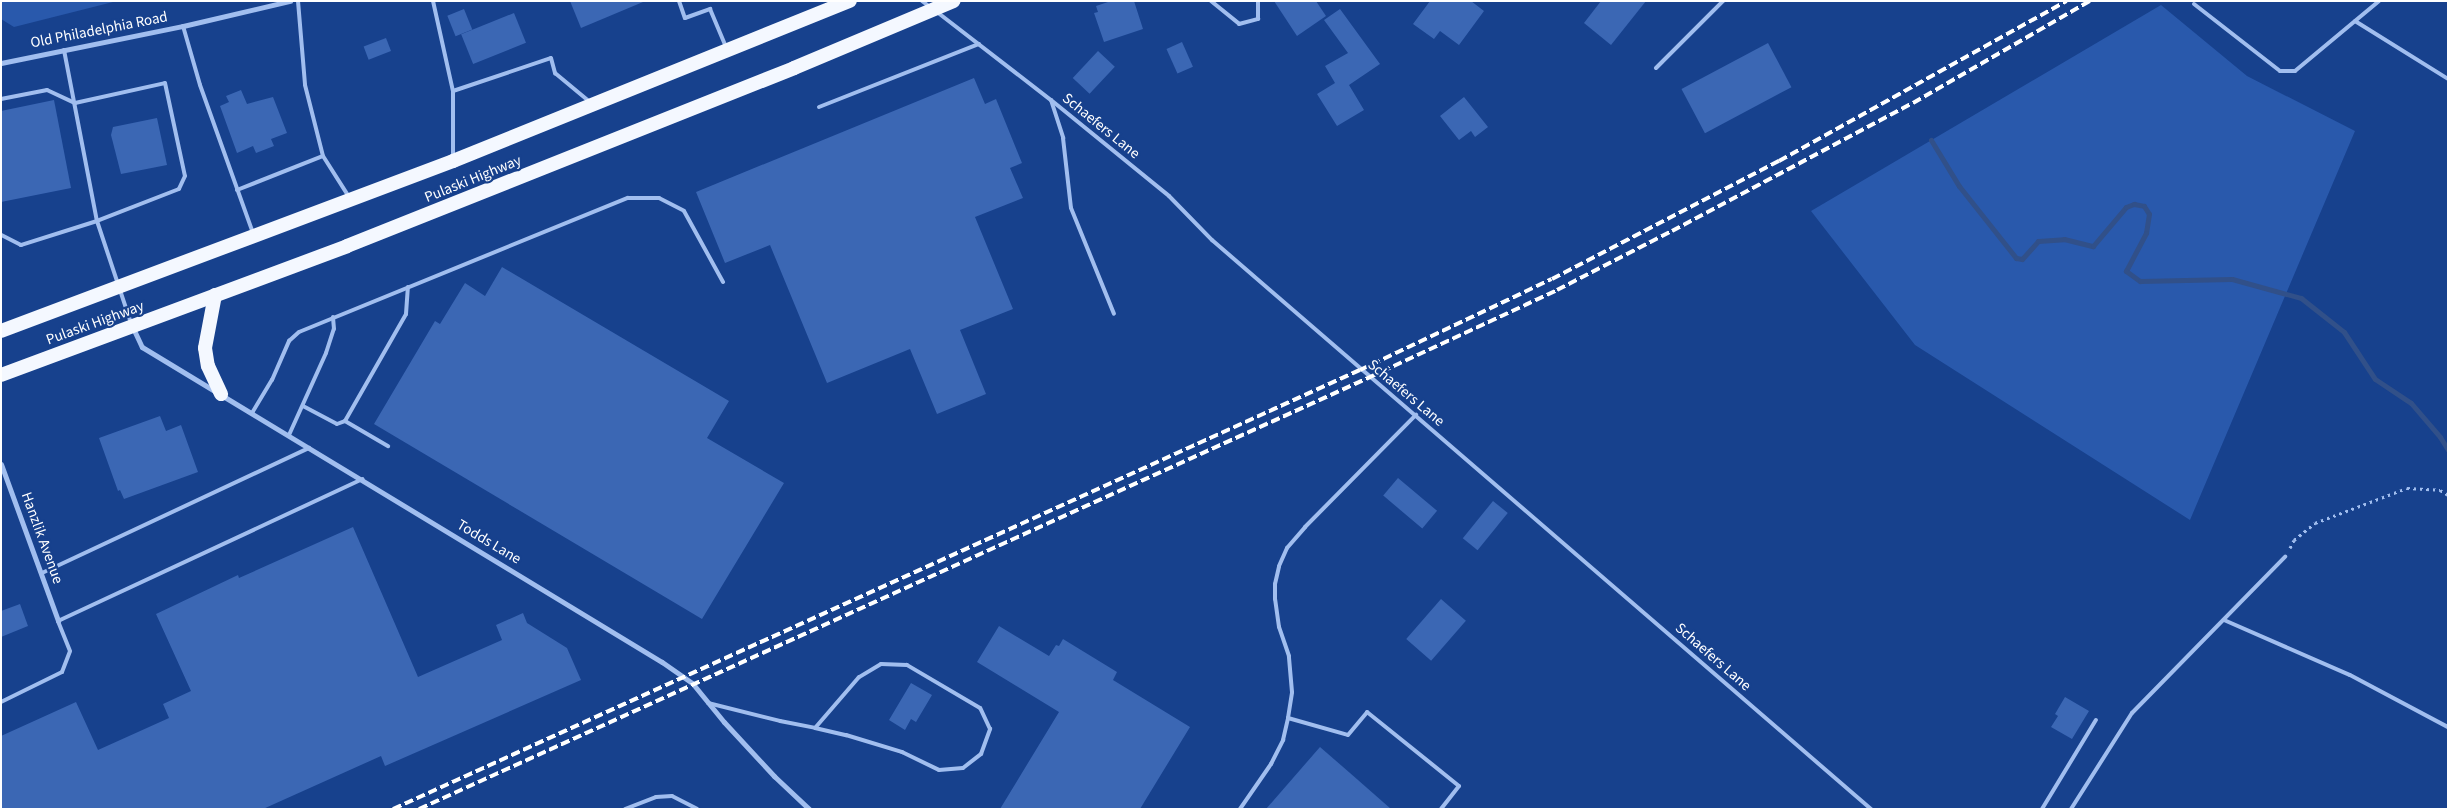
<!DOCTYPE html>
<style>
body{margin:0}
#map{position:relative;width:2449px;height:810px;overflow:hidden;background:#17418d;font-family:"Source Sans 3",sans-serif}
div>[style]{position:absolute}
.green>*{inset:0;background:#2959ac}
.stream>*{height:5px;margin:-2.5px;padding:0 2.5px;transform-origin:2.5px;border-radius:2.5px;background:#315089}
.building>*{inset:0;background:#3b67b4;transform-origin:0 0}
.path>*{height:3px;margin-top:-1.5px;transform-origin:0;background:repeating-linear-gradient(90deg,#a1beef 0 2.5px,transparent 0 6.5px)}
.service>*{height:4px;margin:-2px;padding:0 2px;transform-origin:2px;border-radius:2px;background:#a1beef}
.minor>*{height:5px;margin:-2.5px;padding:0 2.5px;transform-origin:2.5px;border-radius:2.5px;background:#a1beef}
.trunk>*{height:14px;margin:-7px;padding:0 7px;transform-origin:7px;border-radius:7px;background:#f4f8ff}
.rail>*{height:4px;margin-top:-2px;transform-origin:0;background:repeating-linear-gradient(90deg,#fff 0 9px,transparent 0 13px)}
span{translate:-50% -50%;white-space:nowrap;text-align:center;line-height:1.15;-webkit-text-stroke:4.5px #17418d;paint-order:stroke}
.street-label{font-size:15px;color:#fff}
.frame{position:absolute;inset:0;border:2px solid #fff;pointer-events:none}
</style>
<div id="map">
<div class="green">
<i style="clip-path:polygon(1px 1px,117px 1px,14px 27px,1px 19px)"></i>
<i style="clip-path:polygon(2161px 5px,2247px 76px,2355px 131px,2190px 520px,1915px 345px,1811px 211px)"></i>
</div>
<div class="stream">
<i style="left:1931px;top:140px;width:54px;rotate:58.7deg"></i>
<i style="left:1959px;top:186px;width:92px;rotate:51.6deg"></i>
<i style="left:2016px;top:258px;width:6px;rotate:9deg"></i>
<i style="left:2022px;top:259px;width:24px;rotate:-48deg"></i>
<i style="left:2038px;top:241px;width:26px;rotate:-4deg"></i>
<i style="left:2064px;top:239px;width:30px;rotate:14deg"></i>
<i style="left:2093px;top:246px;width:51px;rotate:-49.8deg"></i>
<i style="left:2126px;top:207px;width:9px;rotate:-21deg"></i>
<i style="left:2134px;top:204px;width:10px;rotate:11deg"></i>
<i style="left:2144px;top:206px;width:9px;rotate:58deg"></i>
<i style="left:2149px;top:214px;width:19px;rotate:99deg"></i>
<i style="left:2146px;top:233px;width:43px;rotate:117.8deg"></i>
<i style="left:2126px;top:271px;width:17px;rotate:36deg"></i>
<i style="left:2140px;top:281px;width:92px;rotate:-1.2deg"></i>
<i style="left:2232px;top:279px;width:72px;rotate:15.4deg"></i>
<i style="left:2301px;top:298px;width:55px;rotate:38.3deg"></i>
<i style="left:2344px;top:332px;width:56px;rotate:56.6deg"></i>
<i style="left:2375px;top:379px;width:43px;rotate:33.7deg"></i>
<i style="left:2411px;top:403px;width:45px;rotate:49.5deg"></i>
<i style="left:2440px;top:437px;width:15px;rotate:58deg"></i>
</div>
<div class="building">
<i style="clip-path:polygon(570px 1px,643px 1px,643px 2px,581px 28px)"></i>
<i style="clip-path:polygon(1111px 1px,1134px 1px,1143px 29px,1104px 42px,1094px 13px,1098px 12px,1096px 6px)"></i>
<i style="clip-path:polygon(1274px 1px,1316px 1px,1326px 16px,1297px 36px)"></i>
<i style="clip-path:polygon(1430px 1px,1471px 1px,1484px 11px,1459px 45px,1440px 31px,1434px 39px,1413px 24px)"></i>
<i style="clip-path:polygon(1601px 1px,1646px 1px,1611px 45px,1584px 23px)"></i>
<i style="left:464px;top:9px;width:22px;height:18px;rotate:68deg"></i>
<i style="clip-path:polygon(1340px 9px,1380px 64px,1349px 85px,1364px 110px,1337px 126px,1317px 94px,1335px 83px,1325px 66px,1348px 53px,1324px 20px)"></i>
<i style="left:514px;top:13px;width:32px;height:57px;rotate:68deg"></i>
<i style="left:386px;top:38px;width:14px;height:24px;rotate:69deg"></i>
<i style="left:1182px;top:42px;width:27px;height:17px;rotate:66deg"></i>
<i style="left:1768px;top:43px;width:50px;height:98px;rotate:62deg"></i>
<i style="left:1098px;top:51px;width:23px;height:37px;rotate:43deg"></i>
<i style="clip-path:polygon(974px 78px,985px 104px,996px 99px,1022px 163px,1010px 168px,1023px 198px,975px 217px,1013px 309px,960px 330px,986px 394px,937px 414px,910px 349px,827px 383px,770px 245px,725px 263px,696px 192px)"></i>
<i style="clip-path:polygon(241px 90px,247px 104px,273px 97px,287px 133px,271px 139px,274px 146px,256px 153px,253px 146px,237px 153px,220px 106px,229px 102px,226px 96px)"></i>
<i style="clip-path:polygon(1464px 97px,1488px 127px,1475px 137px,1471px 131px,1459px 140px,1440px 116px)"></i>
<i style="clip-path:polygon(54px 100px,71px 188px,1px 202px,1px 111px)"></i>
<i style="clip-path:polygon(157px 118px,167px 165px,121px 174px,111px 135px,113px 127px)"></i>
<i style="clip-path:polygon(502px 267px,729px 401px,707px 438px,784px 483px,702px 619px,374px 424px,435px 321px,440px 324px,465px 283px,485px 296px)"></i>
<i style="clip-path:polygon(160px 416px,166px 431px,181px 425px,198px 472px,124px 499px,120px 490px,118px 491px,99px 438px)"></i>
<i style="left:1398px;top:478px;width:51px;height:23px;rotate:40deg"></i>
<i style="left:1493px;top:501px;width:19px;height:48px;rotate:39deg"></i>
<i style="clip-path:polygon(353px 527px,418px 677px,502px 640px,496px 625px,523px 613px,527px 623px,567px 648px,581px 680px,385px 766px,381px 756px,263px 809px,1px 809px,1px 736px,76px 702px,98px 750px,169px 718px,163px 704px,191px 691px,156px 614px,238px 575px,239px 578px)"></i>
<i style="left:1441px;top:599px;width:33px;height:53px;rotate:41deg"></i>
<i style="clip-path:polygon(20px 604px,28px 626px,1px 637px,1px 611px)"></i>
<i style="clip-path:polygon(999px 626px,1049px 656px,1056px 645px,1059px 646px,1063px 639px,1117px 672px,1113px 680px,1190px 727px,1140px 809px,1000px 809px,1059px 712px,977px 662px)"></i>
<i style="clip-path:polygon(911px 683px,932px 695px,916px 722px,911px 719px,905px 730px,889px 720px)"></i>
<i style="clip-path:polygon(2065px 697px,2089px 711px,2072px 739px,2051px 727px,2058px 716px,2055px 714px)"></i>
<i style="clip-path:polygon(1320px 747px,1350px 773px,1391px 809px,1266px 809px)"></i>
</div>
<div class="path">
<i style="left:2290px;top:548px;width:9px;rotate:-63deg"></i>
<i style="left:2294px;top:540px;width:27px;rotate:-39deg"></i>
<i style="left:2315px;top:523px;width:98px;rotate:-20.8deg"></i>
<i style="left:2407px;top:488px;width:33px;rotate:3deg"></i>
<i style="left:2440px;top:490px;width:9px;rotate:32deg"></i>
</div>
<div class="service">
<i style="left:298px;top:1px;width:84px;rotate:85.2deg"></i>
<i style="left:305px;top:85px;width:73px;rotate:75.8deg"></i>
<i style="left:323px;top:156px;width:49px;rotate:57.6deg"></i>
<i style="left:433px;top:1px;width:92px;rotate:77.5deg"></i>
<i style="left:453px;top:91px;width:66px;rotate:90deg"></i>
<i style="left:679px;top:1px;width:18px;rotate:71deg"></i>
<i style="left:685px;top:18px;width:27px;rotate:-20deg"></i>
<i style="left:710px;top:9px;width:41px;rotate:67.2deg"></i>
<i style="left:922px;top:1px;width:10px;rotate:37deg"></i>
<i style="left:1211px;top:1px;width:36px;rotate:39deg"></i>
<i style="left:1239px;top:24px;width:20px;rotate:-15deg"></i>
<i style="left:1258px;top:19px;width:18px;rotate:-90deg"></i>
<i style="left:2194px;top:4px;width:109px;rotate:37.9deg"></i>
<i style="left:2280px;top:71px;width:15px"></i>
<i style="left:2295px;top:71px;width:109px;rotate:-39.8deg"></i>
<i style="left:937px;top:12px;width:144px;rotate:37.7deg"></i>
<i style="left:1051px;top:100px;width:152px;rotate:39.1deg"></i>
<i style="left:1169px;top:196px;width:62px;rotate:45.7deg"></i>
<i style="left:1212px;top:240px;width:871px;rotate:40.81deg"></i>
<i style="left:2355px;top:21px;width:110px;rotate:31.9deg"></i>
<i style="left:183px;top:26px;width:61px;rotate:73.9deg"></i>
<i style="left:200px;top:85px;width:157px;rotate:70.3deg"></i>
<i style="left:64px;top:50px;width:174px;rotate:79.1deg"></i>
<i style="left:97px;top:221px;width:108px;rotate:71.6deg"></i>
<i style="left:1656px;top:68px;width:95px;rotate:-45deg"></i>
<i style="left:453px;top:91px;width:103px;rotate:-18.6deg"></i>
<i style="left:551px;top:58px;width:16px;rotate:75deg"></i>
<i style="left:555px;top:73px;width:47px;rotate:39.8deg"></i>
<i style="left:1px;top:99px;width:47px;rotate:-11.1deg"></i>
<i style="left:47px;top:90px;width:31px;rotate:25deg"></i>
<i style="left:75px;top:103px;width:92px;rotate:-12.5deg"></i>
<i style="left:165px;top:83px;width:95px;rotate:77.9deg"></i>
<i style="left:185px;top:176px;width:14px;rotate:115deg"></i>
<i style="left:179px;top:189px;width:88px;rotate:158.7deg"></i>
<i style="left:97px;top:221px;width:80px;rotate:162.5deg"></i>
<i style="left:21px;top:245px;width:22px;rotate:-153deg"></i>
<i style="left:1051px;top:100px;width:40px;rotate:72deg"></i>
<i style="left:1063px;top:138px;width:70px;rotate:83.5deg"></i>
<i style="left:1071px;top:208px;width:114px;rotate:67.9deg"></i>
<i style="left:819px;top:107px;width:172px;rotate:-21.5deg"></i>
<i style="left:237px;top:190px;width:92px;rotate:-21.6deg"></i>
<i style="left:303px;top:406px;width:38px;rotate:28deg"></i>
<i style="left:337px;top:424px;width:9px;rotate:-21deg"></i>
<i style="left:345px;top:421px;width:123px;rotate:-60.3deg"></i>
<i style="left:406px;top:314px;width:27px;rotate:-86deg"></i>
<i style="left:252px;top:413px;width:39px;rotate:-59deg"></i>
<i style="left:272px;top:380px;width:43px;rotate:-66.4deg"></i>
<i style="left:289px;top:341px;width:13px;rotate:-42deg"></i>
<i style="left:299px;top:332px;width:355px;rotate:-22.2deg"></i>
<i style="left:628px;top:198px;width:31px"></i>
<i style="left:659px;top:198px;width:28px;rotate:27deg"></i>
<i style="left:684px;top:211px;width:81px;rotate:61.2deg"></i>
<i style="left:345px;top:421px;width:50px;rotate:30.2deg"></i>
<i style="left:289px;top:435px;width:90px;rotate:-65.7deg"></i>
<i style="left:326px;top:353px;width:25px;rotate:-72deg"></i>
<i style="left:334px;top:329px;width:12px;rotate:-95deg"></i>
<i style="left:42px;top:573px;width:295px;rotate:-25.1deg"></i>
<i style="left:2224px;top:620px;width:137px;rotate:23.6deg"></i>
<i style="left:2350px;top:675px;width:111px;rotate:28deg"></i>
<i style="left:1px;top:702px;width:68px;rotate:-26.2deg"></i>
<i style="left:62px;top:672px;width:22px;rotate:-69deg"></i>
<i style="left:70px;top:651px;width:32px;rotate:-112deg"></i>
<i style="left:58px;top:621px;width:336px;rotate:-25deg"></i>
<i style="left:708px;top:703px;width:74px;rotate:14deg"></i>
<i style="left:780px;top:721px;width:36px;rotate:11deg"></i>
<i style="left:815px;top:728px;width:32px;rotate:13deg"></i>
<i style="left:846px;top:735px;width:59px;rotate:16.9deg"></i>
<i style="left:902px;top:752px;width:41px;rotate:25.9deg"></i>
<i style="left:939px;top:770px;width:24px;rotate:-5deg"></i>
<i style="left:963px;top:768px;width:23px;rotate:-38deg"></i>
<i style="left:981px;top:754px;width:27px;rotate:-70deg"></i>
<i style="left:990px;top:729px;width:23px;rotate:-115deg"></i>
<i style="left:980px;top:708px;width:85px;rotate:-149.5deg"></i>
<i style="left:907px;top:665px;width:26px;rotate:-178deg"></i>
<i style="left:881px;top:664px;width:26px;rotate:149deg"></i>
<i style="left:859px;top:677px;width:67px;rotate:130.8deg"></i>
<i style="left:1288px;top:718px;width:62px;rotate:15.8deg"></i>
<i style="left:1348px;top:735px;width:30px;rotate:-50deg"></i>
<i style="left:1367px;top:712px;width:118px;rotate:38.8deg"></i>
<i style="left:1459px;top:786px;width:29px;rotate:128deg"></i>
<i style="left:625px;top:809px;width:33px;rotate:-21deg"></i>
<i style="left:656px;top:797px;width:16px;rotate:-4deg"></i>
<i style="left:672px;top:796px;width:28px;rotate:27deg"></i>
<i style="left:1240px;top:809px;width:55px;rotate:-55.4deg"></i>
<i style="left:1271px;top:764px;width:27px;rotate:-63deg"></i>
<i style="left:1283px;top:740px;width:23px;rotate:-77deg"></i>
<i style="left:1288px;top:718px;width:26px;rotate:-81deg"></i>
<i style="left:1292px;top:692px;width:36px;rotate:-95deg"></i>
<i style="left:1289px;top:656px;width:31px;rotate:-109deg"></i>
<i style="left:1279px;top:627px;width:28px;rotate:-98deg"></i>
<i style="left:1275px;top:599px;width:15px;rotate:-90deg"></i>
<i style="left:1275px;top:584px;width:18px;rotate:-77deg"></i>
<i style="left:1279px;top:566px;width:20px;rotate:-66deg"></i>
<i style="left:1287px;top:548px;width:28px;rotate:-49deg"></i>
<i style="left:1305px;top:527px;width:158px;rotate:-45.3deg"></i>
<i style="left:2042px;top:809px;width:104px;rotate:-58.8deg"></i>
<i style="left:2071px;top:809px;width:114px;rotate:-57.6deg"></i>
<i style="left:2132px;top:713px;width:219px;rotate:-45.6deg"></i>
</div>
<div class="minor">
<i style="left:1px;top:63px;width:186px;rotate:-11.5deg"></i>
<i style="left:183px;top:26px;width:110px;rotate:-13.2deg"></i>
<i style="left:133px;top:328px;width:21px;rotate:65deg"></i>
<i style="left:142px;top:347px;width:608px;rotate:31.21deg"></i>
<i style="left:662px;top:662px;width:38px;rotate:35deg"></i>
<i style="left:693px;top:684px;width:49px;rotate:50.8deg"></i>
<i style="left:724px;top:722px;width:74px;rotate:47.2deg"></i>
<i style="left:774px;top:776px;width:48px;rotate:43.3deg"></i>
<i style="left:1px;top:464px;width:167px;rotate:70deg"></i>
</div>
<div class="trunk">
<i style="left:215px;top:295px;width:54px;rotate:100.7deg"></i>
<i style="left:205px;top:348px;width:18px;rotate:81deg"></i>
<i style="left:208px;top:366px;width:31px;rotate:65deg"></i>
<i style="left:1px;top:331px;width:483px;rotate:-20.6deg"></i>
<i style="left:453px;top:161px;width:428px;rotate:-22deg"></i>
<i style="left:1px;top:375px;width:369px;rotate:-20.4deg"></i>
<i style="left:347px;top:246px;width:481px;rotate:-21.7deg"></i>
<i style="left:794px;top:68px;width:173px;rotate:-22.8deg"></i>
</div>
<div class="rail">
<i style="left:393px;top:809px;width:1062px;rotate:-24.42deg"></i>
<i style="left:1360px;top:370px;width:212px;rotate:-25.4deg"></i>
<i style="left:1552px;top:279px;width:256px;rotate:-27.5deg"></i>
<i style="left:1779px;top:161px;width:329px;rotate:-29.1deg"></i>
<i style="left:419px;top:809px;width:1045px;rotate:-24.43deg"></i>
<i style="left:1370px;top:377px;width:206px;rotate:-24.9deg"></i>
<i style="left:1557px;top:290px;width:129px;rotate:-27.2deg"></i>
<i style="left:1672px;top:231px;width:273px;rotate:-28deg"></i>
<i style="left:1913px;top:103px;width:204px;rotate:-30deg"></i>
</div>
<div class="street-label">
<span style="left:99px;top:30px;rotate:-11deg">Old Philadelphia Road</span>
<span style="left:1101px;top:126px;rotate:39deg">Schaefers Lane</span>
<span style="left:473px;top:179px;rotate:-22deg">Pulaski Highway</span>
<span style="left:95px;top:323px;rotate:-20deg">Pulaski Highway</span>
<span style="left:1406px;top:393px;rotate:40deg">Schaefers Lane</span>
<span style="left:42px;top:538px;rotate:70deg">Hanzlik Avenue</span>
<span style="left:489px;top:542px;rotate:31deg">Todds Lane</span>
<span style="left:1713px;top:657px;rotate:41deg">Schaefers Lane</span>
</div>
<div class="frame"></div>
</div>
